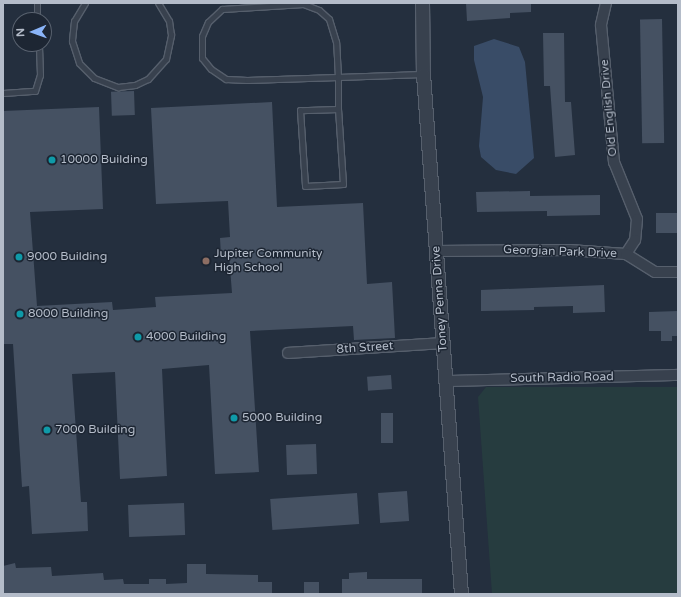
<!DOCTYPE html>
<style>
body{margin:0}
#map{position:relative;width:681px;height:597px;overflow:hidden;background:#242f3e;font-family:"Varela Round",sans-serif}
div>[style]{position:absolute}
.green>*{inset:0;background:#263c3f}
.water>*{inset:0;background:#394c67}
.building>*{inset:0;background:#455162;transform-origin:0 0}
.roads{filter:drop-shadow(1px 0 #565f6c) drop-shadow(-1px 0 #565f6c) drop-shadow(0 1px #565f6c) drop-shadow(0 -1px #565f6c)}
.service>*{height:5px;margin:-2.5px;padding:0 2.5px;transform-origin:2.5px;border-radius:2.5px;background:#38414e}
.minor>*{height:10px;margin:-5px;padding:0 5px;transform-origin:5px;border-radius:5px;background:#38414e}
.tertiary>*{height:13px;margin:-6.5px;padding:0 6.5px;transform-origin:6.5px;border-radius:6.5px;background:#38414e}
.dots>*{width:11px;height:11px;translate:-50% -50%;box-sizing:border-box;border:2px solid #1d2633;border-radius:50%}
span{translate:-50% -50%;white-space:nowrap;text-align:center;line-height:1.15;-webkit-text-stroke:3px #1d2633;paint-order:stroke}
.street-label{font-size:12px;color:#b4bcc9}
.poi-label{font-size:12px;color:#b4bcc9}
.left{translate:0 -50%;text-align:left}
.frame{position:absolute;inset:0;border:4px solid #b4bcc9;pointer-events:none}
.north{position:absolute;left:12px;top:12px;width:40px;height:40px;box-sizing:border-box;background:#1d2633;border:1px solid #59626f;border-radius:50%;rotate:268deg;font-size:11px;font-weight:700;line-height:16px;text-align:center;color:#b4bcc9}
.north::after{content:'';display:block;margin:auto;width:14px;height:18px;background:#8ab4f8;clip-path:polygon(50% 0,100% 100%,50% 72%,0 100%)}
</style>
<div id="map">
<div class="green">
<i style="clip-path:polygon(486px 387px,678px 387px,678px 594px,492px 594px,478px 397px)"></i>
</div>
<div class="water">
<i style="clip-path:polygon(494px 39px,519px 47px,525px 62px,534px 158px,516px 174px,496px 170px,481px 157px,479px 146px,483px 97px,474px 60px,474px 46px)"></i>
</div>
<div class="building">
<i style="clip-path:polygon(466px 3px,531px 3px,531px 12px,510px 13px,510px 18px,467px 21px)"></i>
<i style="left:662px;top:19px;width:124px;height:22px;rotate:89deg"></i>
<i style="clip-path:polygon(543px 33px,564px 33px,565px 102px,571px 102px,575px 155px,555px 157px,550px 86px,544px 86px)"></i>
<i style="left:134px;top:91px;width:24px;height:23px;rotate:88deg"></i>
<i style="clip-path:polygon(272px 102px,277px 207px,363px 203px,367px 284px,392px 282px,395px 338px,354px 340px,353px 326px,250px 331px,259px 472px,215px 474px,209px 365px,162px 369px,167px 476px,120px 479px,115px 372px,72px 374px,81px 502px,87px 502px,88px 531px,32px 534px,29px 486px,22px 487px,13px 344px,3px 344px,3px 111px,99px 107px,103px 209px,30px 212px,37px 306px,112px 302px,113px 310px,156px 307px,155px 297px,232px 293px,229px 255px,221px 256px,220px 238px,230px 237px,228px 201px,156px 204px,151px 108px)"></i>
<i style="clip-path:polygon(530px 191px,530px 196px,600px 195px,600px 215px,547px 216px,547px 211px,477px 212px,476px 192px)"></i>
<i style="left:656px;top:213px;width:22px;height:20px"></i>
<i style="clip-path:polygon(604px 285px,605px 312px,573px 313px,573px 306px,534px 307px,534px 310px,481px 311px,481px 290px)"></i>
<i style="clip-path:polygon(678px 311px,678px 336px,672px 336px,672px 341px,661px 341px,661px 331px,649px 331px,649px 312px)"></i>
<i style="left:391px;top:375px;width:14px;height:24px;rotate:86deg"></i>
<i style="left:381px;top:413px;width:12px;height:30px"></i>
<i style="left:316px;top:444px;width:30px;height:30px;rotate:88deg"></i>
<i style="left:407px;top:491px;width:30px;height:29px;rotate:86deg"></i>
<i style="left:357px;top:493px;width:31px;height:87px;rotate:86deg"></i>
<i style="left:184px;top:503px;width:32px;height:56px;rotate:88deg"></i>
<i style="clip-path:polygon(15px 563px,16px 568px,51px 567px,52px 576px,103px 573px,104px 580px,123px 579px,124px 584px,149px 584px,149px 579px,166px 579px,166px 584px,187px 583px,187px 564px,206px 564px,206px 574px,258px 575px,258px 582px,272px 582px,272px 594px,3px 594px,3px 566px)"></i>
<i style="clip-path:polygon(367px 572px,367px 579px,422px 579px,422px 594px,342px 594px,342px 579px,349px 579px,349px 573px)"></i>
<i style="left:304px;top:582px;width:15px;height:12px"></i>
</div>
<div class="roads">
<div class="service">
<i style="left:37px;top:3px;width:17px;rotate:90deg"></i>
<i style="left:85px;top:3px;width:21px;rotate:121deg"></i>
<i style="left:74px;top:21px;width:20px;rotate:96deg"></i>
<i style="left:72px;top:41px;width:23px;rotate:72deg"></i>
<i style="left:79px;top:63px;width:21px;rotate:45deg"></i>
<i style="left:94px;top:78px;width:26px;rotate:21deg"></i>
<i style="left:118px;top:87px;width:17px;rotate:-7deg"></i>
<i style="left:135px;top:85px;width:14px;rotate:-25deg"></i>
<i style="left:148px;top:79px;width:27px;rotate:-48deg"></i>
<i style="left:166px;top:59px;width:25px;rotate:-78deg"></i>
<i style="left:171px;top:35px;width:14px;rotate:-98deg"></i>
<i style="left:169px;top:21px;width:21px;rotate:-121deg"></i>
<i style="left:3px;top:93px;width:32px;rotate:-4deg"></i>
<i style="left:35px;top:91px;width:17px;rotate:-73deg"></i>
<i style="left:40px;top:75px;width:31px;rotate:-92deg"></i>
<i style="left:338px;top:109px;width:38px;rotate:178deg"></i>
<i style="left:300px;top:110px;width:76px;rotate:86.2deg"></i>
<i style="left:305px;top:186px;width:38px;rotate:-3deg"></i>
<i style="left:343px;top:184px;width:75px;rotate:-93.8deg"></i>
<i style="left:338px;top:109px;width:32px;rotate:-90deg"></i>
<i style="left:338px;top:77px;width:35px;rotate:-93deg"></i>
<i style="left:336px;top:42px;width:24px;rotate:-107deg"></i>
<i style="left:329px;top:19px;width:13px;rotate:-138deg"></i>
<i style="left:319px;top:10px;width:17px;rotate:-159deg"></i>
<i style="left:303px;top:4px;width:81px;rotate:176.5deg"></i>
<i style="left:222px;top:9px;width:19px;rotate:137deg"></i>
<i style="left:208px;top:22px;width:15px;rotate:113deg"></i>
<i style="left:202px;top:36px;width:22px;rotate:90deg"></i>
<i style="left:202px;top:58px;width:14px;rotate:51deg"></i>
<i style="left:211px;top:69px;width:18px;rotate:34deg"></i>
<i style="left:226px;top:79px;width:21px;rotate:3deg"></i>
<i style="left:247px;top:80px;width:91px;rotate:-1.9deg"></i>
<i style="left:338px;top:77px;width:84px;rotate:-2deg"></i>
</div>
<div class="minor">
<i style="left:606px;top:3px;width:23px;rotate:103deg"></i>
<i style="left:601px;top:25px;width:138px;rotate:84.6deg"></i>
<i style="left:614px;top:162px;width:61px;rotate:68deg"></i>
<i style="left:637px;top:219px;width:21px;rotate:95deg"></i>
<i style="left:635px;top:240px;width:17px;rotate:123deg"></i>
<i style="left:436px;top:251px;width:133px;rotate:-0.4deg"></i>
<i style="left:569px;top:250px;width:57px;rotate:4deg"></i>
<i style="left:626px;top:254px;width:34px;rotate:32deg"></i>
<i style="left:655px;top:272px;width:23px"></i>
<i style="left:288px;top:353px;width:155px;rotate:-3.7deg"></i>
<i style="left:446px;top:381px;width:232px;rotate:-1.5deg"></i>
</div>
<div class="tertiary">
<i style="left:422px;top:3px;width:71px;rotate:89.2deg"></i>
<i style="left:423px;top:74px;width:521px;rotate:85.82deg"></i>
</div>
</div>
<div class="dots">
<i style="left:52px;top:160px;background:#0f9aa8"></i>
<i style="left:19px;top:257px;background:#0f9aa8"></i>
<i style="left:206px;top:261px;background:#8d6e63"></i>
<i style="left:20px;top:314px;background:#0f9aa8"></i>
<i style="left:138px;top:337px;background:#0f9aa8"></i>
<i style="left:234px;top:418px;background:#0f9aa8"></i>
<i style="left:47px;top:430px;background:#0f9aa8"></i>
</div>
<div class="street-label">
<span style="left:609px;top:108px;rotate:-95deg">Old English Drive</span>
<span style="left:560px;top:252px;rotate:2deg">Georgian Park Drive</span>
<span style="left:440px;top:299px;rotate:-94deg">Toney Penna Drive</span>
<span style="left:365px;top:348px;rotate:-4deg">8th Street</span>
<span style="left:562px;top:378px;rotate:-1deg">South Radio Road</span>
</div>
<div class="poi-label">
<span class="left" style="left:60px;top:160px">10000 Building</span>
<span class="left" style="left:214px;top:261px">Jupiter Community<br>High School</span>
<span class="left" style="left:27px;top:257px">9000 Building</span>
<span class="left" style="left:28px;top:314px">8000 Building</span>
<span class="left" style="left:146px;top:337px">4000 Building</span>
<span class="left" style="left:242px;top:418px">5000 Building</span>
<span class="left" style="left:55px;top:430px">7000 Building</span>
</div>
<div class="frame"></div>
<div class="north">N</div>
</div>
